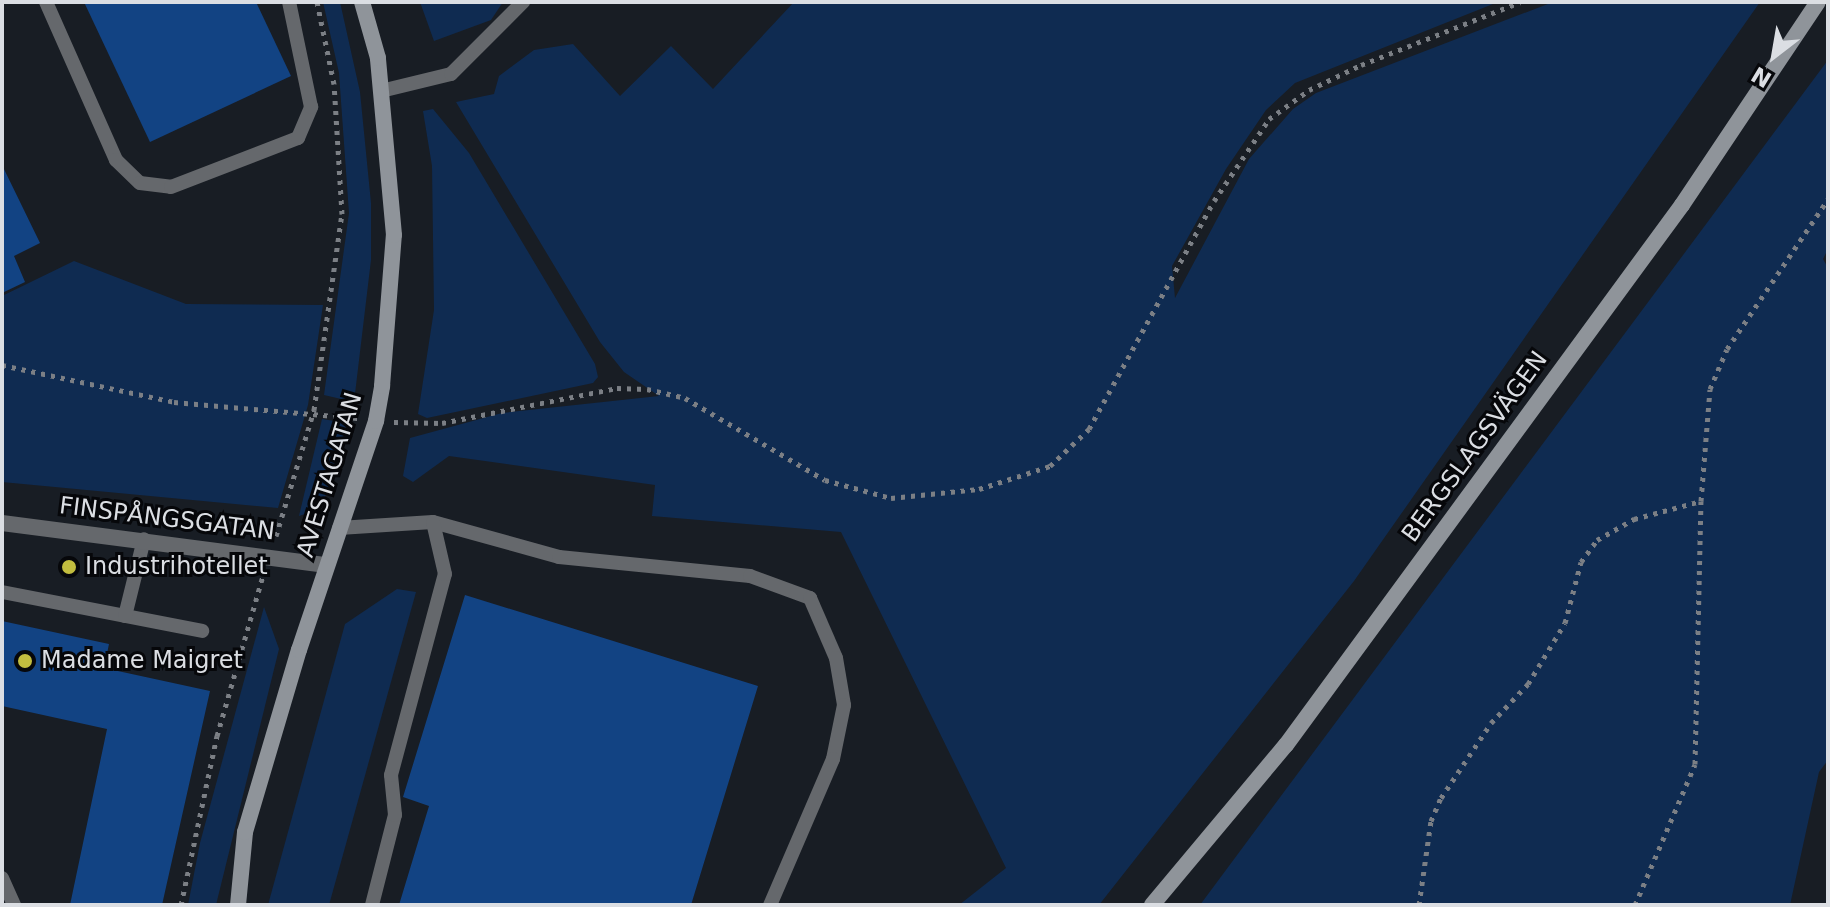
<!DOCTYPE html>
<meta charset="utf-8">
<style>
body{margin:0}
#map{position:relative;width:1830px;height:907px;overflow:hidden;background:#181d24;font-family:"DejaVu Sans",sans-serif}
div>[style]{position:absolute}
.green>*{inset:0;background:#0f2b51}
.building>*{inset:0;background:#124383}
.path>*{height:5px;margin-top:-2.5px;transform-origin:0;background:repeating-linear-gradient(90deg,#7b7f85 0 4px,transparent 0 10px)}
.lane>*{height:14px;margin:-7px;padding:0 7px;transform-origin:7px;border-radius:7px;background:#65686c}
.street>*{height:16px;margin:-8px;padding:0 8px;transform-origin:8px;border-radius:8px;background:#65686c}
.secondary>*{height:16px;margin:-8px;padding:0 8px;transform-origin:8px;border-radius:8px;background:#8f949a}
.dots>*{width:22px;height:22px;translate:-50% -50%;box-sizing:border-box;border:4px solid #06070a;border-radius:50%}
span{translate:-50% -50%;white-space:nowrap;text-align:center;line-height:1.15;-webkit-text-stroke:6px #06070a;paint-order:stroke}
.street-label{font-size:24px;color:#dbdee3}
.poi-label{font-size:24px;color:#dbdee3}
.left{translate:0 -50%;text-align:left}
.frame{position:absolute;inset:0;border:4px solid #dbdee3;pointer-events:none}
.north{position:absolute;left:1734px;top:16px;width:80px;height:80px;-webkit-text-stroke:6px #06070a;paint-order:stroke;rotate:211deg;font-size:22px;font-weight:700;line-height:32px;text-align:center;color:#dbdee3}
.north::after{content:'';display:block;margin:auto;width:28px;height:36px;background:#dbdee3;clip-path:polygon(50% 0,100% 100%,50% 72%,0 100%)}
</style>
<div id="map">
<div class="green">
<i style="clip-path:polygon(323px 2px,340px 2px,360px 92px,371px 203px,371px 260px,354px 402px,324px 395px,349px 213px,339px 73px)"></i>
<i style="clip-path:polygon(420px 2px,503px 2px,491px 20px,434px 41px)"></i>
<i style="clip-path:polygon(794px 2px,1498px 2px,1295px 83px,1266px 110px,1226px 169px,1172px 266px,1175px 298px,1249px 159px,1293px 109px,1316px 93px,1553px 2px,1760px 2px,1354px 581px,1099px 905px,959px 905px,1006px 868px,841px 532px,652px 516px,655px 485px,449px 456px,413px 482px,403px 476px,410px 438px,502px 413px,659px 396px,624px 372px,600px 342px,456px 102px,494px 94px,499px 76px,534px 50px,573px 44px,620px 96px,671px 46px,713px 89px)"></i>
<i style="clip-path:polygon(1828px 60px,1828px 249px,1823px 259px,1828px 268px,1828px 760px,1819px 772px,1790px 905px,1200px 905px)"></i>
<i style="clip-path:polygon(433px 109px,469px 153px,595px 364px,598px 377px,593px 383px,427px 418px,418px 414px,434px 310px,432px 166px,423px 111px)"></i>
<i style="clip-path:polygon(74px 261px,186px 304px,323px 305px,308px 405px,278px 508px,2px 482px,2px 296px)"></i>
<i style="clip-path:polygon(322px 419px,347px 423px,326px 495px,314px 511px,299px 516px)"></i>
<i style="clip-path:polygon(397px 589px,416px 592px,329px 905px,268px 905px,345px 624px)"></i>
<i style="clip-path:polygon(264px 607px,279px 649px,216px 905px,188px 905px,200px 843px)"></i>
</div>
<div class="building">
<i style="clip-path:polygon(84px 2px,256px 2px,291px 76px,150px 142px)"></i>
<i style="clip-path:polygon(2px 165px,40px 243px,14px 256px,25px 282px,2px 293px)"></i>
<i style="clip-path:polygon(465px 595px,758px 686px,691px 905px,399px 905px,429px 806px,403px 797px)"></i>
<i style="clip-path:polygon(2px 621px,109px 644px,104px 668px,210px 691px,162px 905px,70px 905px,107px 729px,2px 706px)"></i>
</div>
<div class="path">
<i style="left:2px;top:365px;width:176px;rotate:12.1deg"></i>
<i style="left:174px;top:402px;width:184px;rotate:5deg"></i>
<i style="left:394px;top:422px;width:48px;rotate:1.2deg"></i>
<i style="left:442px;top:423px;width:178px;rotate:-11.3deg"></i>
<i style="left:617px;top:388px;width:30px;rotate:2deg"></i>
<i style="left:647px;top:389px;width:39px;rotate:13deg"></i>
<i style="left:685px;top:398px;width:162px;rotate:30.4deg"></i>
<i style="left:825px;top:480px;width:68px;rotate:15.3deg"></i>
<i style="left:891px;top:498px;width:88px;rotate:-5.8deg"></i>
<i style="left:979px;top:489px;width:75px;rotate:-17.9deg"></i>
<i style="left:1050px;top:466px;width:54px;rotate:-43.5deg"></i>
<i style="left:1089px;top:429px;width:260px;rotate:-61.3deg"></i>
<i style="left:1214px;top:201px;width:99px;rotate:-56.1deg"></i>
<i style="left:1269px;top:119px;width:49px;rotate:-35.9deg"></i>
<i style="left:1309px;top:90px;width:58px;rotate:-25.7deg"></i>
<i style="left:1361px;top:65px;width:171px;rotate:-21.6deg"></i>
<i style="left:276px;top:536px;width:132px;rotate:-73.2deg"></i>
<i style="left:314px;top:410px;width:198px;rotate:-81.9deg"></i>
<i style="left:342px;top:214px;width:130px;rotate:-93.5deg"></i>
<i style="left:334px;top:84px;width:84px;rotate:-101.7deg"></i>
<i style="left:181px;top:905px;width:173px;rotate:-78deg"></i>
<i style="left:217px;top:736px;width:166px;rotate:-74deg"></i>
<i style="left:1419px;top:905px;width:85px;rotate:-81.9deg"></i>
<i style="left:1431px;top:821px;width:25px;rotate:-67deg"></i>
<i style="left:1441px;top:798px;width:90px;rotate:-56.3deg"></i>
<i style="left:1491px;top:723px;width:54px;rotate:-46.5deg"></i>
<i style="left:1528px;top:684px;width:71px;rotate:-58.8deg"></i>
<i style="left:1565px;top:623px;width:63px;rotate:-75.3deg"></i>
<i style="left:1581px;top:562px;width:27px;rotate:-54deg"></i>
<i style="left:1597px;top:540px;width:43px;rotate:-29.6deg"></i>
<i style="left:1634px;top:519px;width:69px;rotate:-15deg"></i>
<i style="left:1635px;top:905px;width:153px;rotate:-66.9deg"></i>
<i style="left:1695px;top:764px;width:263px;rotate:-88.7deg"></i>
<i style="left:1701px;top:501px;width:112px;rotate:-85.4deg"></i>
<i style="left:1710px;top:389px;width:43px;rotate:-67deg"></i>
<i style="left:1727px;top:349px;width:181px;rotate:-56deg"></i>
</div>
<div class="lane">
<i style="left:46px;top:2px;width:173px;rotate:66.1deg"></i>
<i style="left:116px;top:160px;width:33px;rotate:44deg"></i>
<i style="left:140px;top:183px;width:31px;rotate:7deg"></i>
<i style="left:171px;top:187px;width:136px;rotate:-21.1deg"></i>
<i style="left:298px;top:138px;width:34px;rotate:-67deg"></i>
<i style="left:311px;top:107px;width:107px;rotate:-101.8deg"></i>
<i style="left:381px;top:91px;width:72px;rotate:-13.7deg"></i>
<i style="left:451px;top:74px;width:102px;rotate:-45deg"></i>
<i style="left:339px;top:528px;width:94px;rotate:-3.7deg"></i>
<i style="left:433px;top:522px;width:131px;rotate:15.5deg"></i>
<i style="left:559px;top:557px;width:192px;rotate:5.7deg"></i>
<i style="left:750px;top:576px;width:64px;rotate:20.1deg"></i>
<i style="left:810px;top:598px;width:65px;rotate:66.6deg"></i>
<i style="left:836px;top:658px;width:48px;rotate:80.3deg"></i>
<i style="left:844px;top:705px;width:55px;rotate:101.5deg"></i>
<i style="left:833px;top:759px;width:159px;rotate:113.3deg"></i>
<i style="left:2px;top:592px;width:204px;rotate:11deg"></i>
<i style="left:125px;top:616px;width:79px;rotate:-76.1deg"></i>
<i style="left:2px;top:878px;width:30px;rotate:66deg"></i>
<i style="left:372px;top:905px;width:93px;rotate:-75.7deg"></i>
<i style="left:395px;top:815px;width:40px;rotate:-95.7deg"></i>
<i style="left:391px;top:775px;width:208px;rotate:-75deg"></i>
<i style="left:445px;top:574px;width:53px;rotate:-103deg"></i>
</div>
<div class="street">
<i style="left:2px;top:523px;width:327px;rotate:7.4deg"></i>
</div>
<div class="secondary">
<i style="left:238px;top:905px;width:73px;rotate:-84.5deg"></i>
<i style="left:245px;top:832px;width:190px;rotate:-73.5deg"></i>
<i style="left:299px;top:650px;width:242px;rotate:-71.4deg"></i>
<i style="left:376px;top:421px;width:36px;rotate:-80deg"></i>
<i style="left:382px;top:386px;width:151px;rotate:-85.5deg"></i>
<i style="left:394px;top:235px;width:178px;rotate:-95.2deg"></i>
<i style="left:378px;top:58px;width:58px;rotate:-105.9deg"></i>
<i style="left:1152px;top:905px;width:209px;rotate:-50.1deg"></i>
<i style="left:1286px;top:745px;width:670px;rotate:-53.75deg"></i>
<i style="left:1682px;top:205px;width:244px;rotate:-56.2deg"></i>
</div>
<div class="dots">
<i style="left:69px;top:567px;background:#c2bd3f"></i>
<i style="left:25px;top:661px;background:#c2bd3f"></i>
</div>
<div class="street-label">
<span style="left:1475px;top:447px;rotate:-54deg">BERGSLAGSVÄGEN</span>
<span style="left:330px;top:475px;rotate:-73deg">AVESTAGATAN</span>
<span style="left:167px;top:519px;rotate:7deg">FINSPÅNGSGATAN</span>
</div>
<div class="poi-label">
<span class="left" style="left:85px;top:567px">Industrihotellet</span>
<span class="left" style="left:41px;top:661px">Madame Maigret</span>
</div>
<div class="frame"></div>
<div class="north">N</div>
</div>
